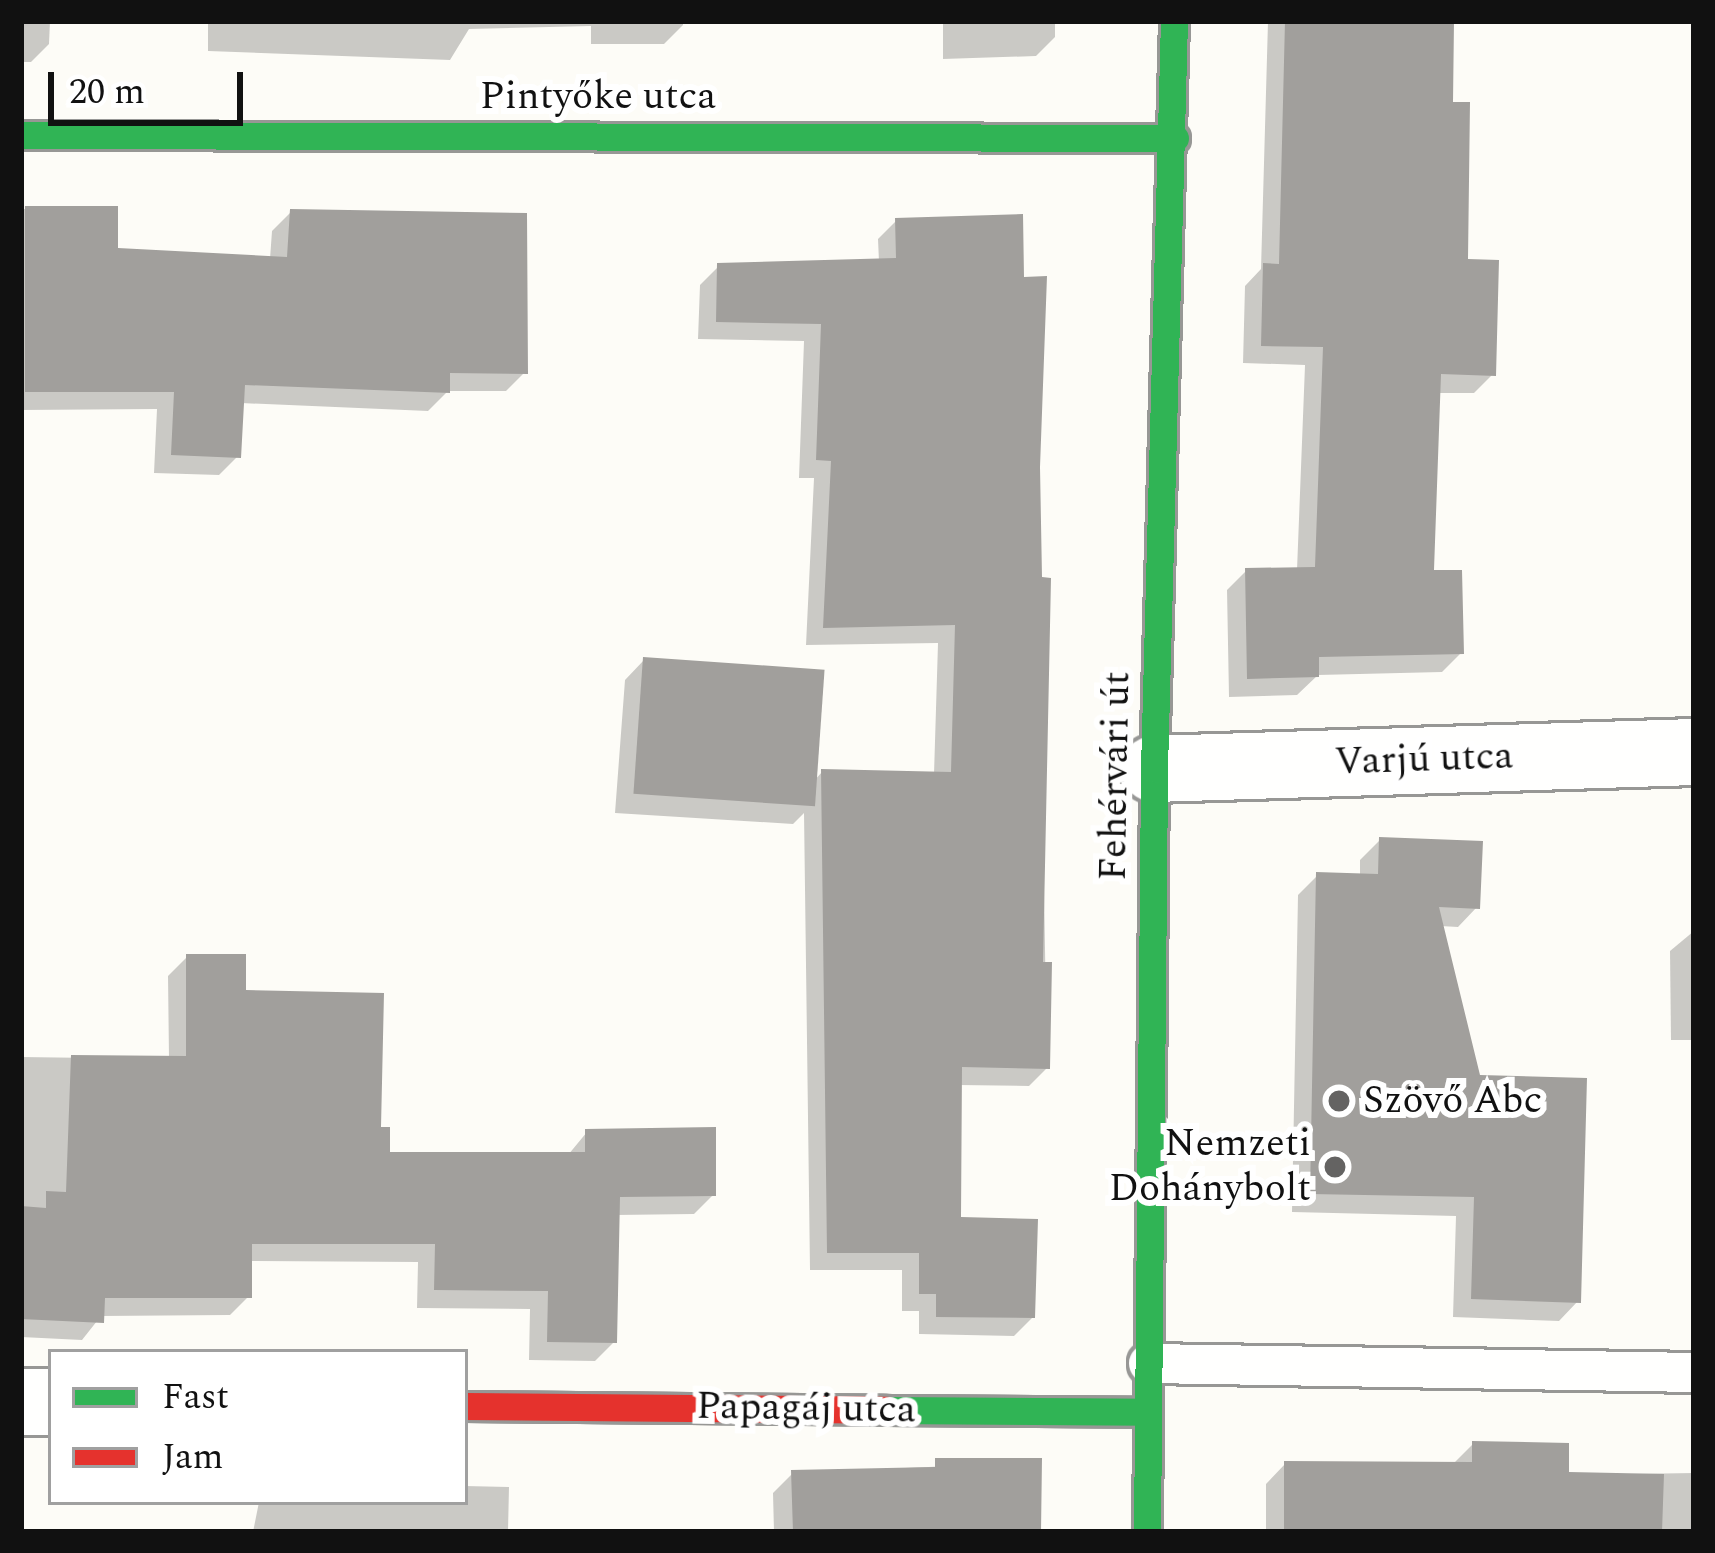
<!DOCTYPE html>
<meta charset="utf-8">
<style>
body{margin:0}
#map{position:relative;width:1715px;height:1553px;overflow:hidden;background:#fdfcf7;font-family:Spectral,serif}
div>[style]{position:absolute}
.shadow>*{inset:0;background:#0003}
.building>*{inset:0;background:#a19f9c;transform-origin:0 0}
.roads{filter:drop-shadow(3px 0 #979795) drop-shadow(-3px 0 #979795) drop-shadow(0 3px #979795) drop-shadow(0 -3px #979795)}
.lane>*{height:39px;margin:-19.5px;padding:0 19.5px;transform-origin:19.5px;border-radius:19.5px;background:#fffffe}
.street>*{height:66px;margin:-33px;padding:0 33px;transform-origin:33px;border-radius:33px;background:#fffffe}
.fast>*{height:27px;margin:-13.5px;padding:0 13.5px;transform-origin:13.5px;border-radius:13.5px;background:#30b455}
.jam>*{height:27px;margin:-13.5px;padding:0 13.5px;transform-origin:13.5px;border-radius:13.5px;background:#e5322d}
.dots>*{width:33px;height:33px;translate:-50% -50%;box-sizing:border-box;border:6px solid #fff;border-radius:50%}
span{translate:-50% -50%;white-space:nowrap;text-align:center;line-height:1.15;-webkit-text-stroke:12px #fff;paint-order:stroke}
.street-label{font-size:39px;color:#111}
.poi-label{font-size:39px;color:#111}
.left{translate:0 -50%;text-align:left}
.right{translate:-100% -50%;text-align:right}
.frame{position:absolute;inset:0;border:24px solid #111;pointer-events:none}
.legend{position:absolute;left:48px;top:1349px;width:420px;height:156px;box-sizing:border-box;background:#fff;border:3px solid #a0a0a0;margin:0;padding:15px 21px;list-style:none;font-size:36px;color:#111}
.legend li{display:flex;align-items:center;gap:24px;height:60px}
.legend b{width:60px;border:3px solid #a0a0a0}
.scale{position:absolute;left:48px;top:72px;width:195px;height:54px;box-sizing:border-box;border:6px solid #111;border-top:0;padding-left:15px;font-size:36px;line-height:42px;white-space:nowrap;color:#111;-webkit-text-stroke:9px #fff;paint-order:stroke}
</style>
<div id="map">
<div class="shadow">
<i style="clip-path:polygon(21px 21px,50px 21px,49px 44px,31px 62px,21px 62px)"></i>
<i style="clip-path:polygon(208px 21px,683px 21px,683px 25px,664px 44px,591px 44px,591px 26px,469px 29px,450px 60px,208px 51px)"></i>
<i style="clip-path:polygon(943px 21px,1055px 21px,1055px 37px,1036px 56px,943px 59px)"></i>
<i style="clip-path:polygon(1268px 21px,1451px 21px,1450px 105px,1465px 262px,1493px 374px,1474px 393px,1438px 393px,1431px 573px,1461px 653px,1442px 672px,1318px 675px,1297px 695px,1229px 697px,1227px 590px,1246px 571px,1297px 570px,1305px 365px,1243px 363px,1245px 286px,1261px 269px)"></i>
<i style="clip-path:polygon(21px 209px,115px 209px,115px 251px,270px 259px,272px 231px,291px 212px,525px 372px,506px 391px,448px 391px,428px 411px,241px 403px,238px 456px,219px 475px,154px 473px,157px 409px,21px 410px)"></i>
<i style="clip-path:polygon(896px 221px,1021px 280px,1037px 467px,1047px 1068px,1029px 1086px,958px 1085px,958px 1220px,1033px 1317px,1014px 1336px,919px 1334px,919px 1311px,902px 1311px,902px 1270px,810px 1270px,804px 813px,793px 824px,615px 813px,625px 680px,644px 660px,814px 781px,822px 772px,934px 774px,938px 643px,806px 645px,814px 478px,799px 478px,804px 341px,698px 339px,700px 285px,719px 266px,879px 262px,878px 239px)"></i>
<i style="clip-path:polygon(1380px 840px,1477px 907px,1458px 927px,1440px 926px,1477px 1078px,1578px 1301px,1559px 1321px,1453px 1317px,1456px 1216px,1292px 1212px,1298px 895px,1318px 875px,1360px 877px,1360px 860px)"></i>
<i style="clip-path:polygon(1694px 931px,1694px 1040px,1671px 1040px,1670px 951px)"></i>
<i style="clip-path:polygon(187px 957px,243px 993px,378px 1130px,387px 1155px,568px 1155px,587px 1132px,713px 1195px,694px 1214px,616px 1215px,614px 1342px,595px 1361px,529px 1360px,530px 1309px,417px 1308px,418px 1262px,249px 1261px,249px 1296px,230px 1315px,101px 1316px,82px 1340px,21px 1337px,21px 1057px,169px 1059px,168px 976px)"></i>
<i style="clip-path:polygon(1473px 1444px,1566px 1475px,1694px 1473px,1694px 1532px,1266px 1532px,1266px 1484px,1285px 1464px,1454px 1463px)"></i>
<i style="clip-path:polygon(1039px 1462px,1038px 1532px,774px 1532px,773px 1493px,793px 1473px)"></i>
<i style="clip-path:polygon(465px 1486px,509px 1487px,508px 1532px,253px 1532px,259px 1502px,465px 1502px)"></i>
</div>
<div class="building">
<i style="clip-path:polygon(1285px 21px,1454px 21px,1453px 102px,1470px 102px,1468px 259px,1499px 260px,1496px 376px,1441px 374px,1434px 570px,1462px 570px,1464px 654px,1319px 657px,1319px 677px,1247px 679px,1245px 568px,1315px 567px,1323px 347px,1261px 346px,1263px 263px,1279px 264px)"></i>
<i style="clip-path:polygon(25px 206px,118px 206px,118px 248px,287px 257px,290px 209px,527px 213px,528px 374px,450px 373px,450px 393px,245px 385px,241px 458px,171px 455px,174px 392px,25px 392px)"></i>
<i style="clip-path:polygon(1023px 214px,1024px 277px,1047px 276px,1040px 467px,1042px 577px,1051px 578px,1043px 962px,1052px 962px,1050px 1069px,962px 1067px,961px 1217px,1038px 1219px,1035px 1318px,936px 1317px,936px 1294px,919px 1294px,919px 1253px,827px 1253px,821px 769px,951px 772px,955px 625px,823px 628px,831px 461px,816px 460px,821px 324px,716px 322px,717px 263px,896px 258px,895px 218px)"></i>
<i style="left:643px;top:657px;width:182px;height:137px;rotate:4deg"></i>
<i style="clip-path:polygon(1379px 837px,1483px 841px,1480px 909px,1439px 907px,1480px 1075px,1587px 1078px,1581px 1303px,1471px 1299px,1474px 1197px,1310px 1194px,1316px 872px,1378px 874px)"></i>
<i style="clip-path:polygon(186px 954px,246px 954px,246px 990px,384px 993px,381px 1127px,390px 1127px,390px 1152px,585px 1152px,585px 1129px,716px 1127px,716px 1196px,620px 1197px,617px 1343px,547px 1342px,548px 1291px,434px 1290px,435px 1244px,252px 1244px,252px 1298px,105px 1298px,104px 1323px,21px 1319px,21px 1206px,46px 1208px,46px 1191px,66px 1192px,71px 1055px,186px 1056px)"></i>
<i style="clip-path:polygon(1472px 1441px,1569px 1443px,1569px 1472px,1664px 1474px,1662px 1532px,1284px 1532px,1284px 1461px,1472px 1462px)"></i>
<i style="clip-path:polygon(935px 1458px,1042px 1458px,1041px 1532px,793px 1532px,791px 1470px,935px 1467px)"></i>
</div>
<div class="roads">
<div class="lane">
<i style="left:1148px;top:1363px;width:546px;rotate:0.94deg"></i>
</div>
<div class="street">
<i style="left:1154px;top:769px;width:540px;rotate:-1.8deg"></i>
<i style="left:21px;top:1402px;width:30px"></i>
</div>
<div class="fast">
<i style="left:21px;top:135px;width:1154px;rotate:0.15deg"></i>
<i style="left:886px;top:1410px;width:261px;rotate:0.4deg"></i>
<i style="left:1147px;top:1532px;width:763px;rotate:-89.47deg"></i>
<i style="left:1154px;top:769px;width:748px;rotate:-88.47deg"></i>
</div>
<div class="jam">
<i style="left:465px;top:1406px;width:421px;rotate:0.5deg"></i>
</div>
</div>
<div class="dots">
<i style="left:1339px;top:1101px;background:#646362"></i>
<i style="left:1335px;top:1167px;background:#646362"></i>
</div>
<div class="street-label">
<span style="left:598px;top:97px">Pintyőke utca</span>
<span style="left:1424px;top:760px;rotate:-2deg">Varjú utca</span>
<span style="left:1116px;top:776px;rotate:-89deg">Fehérvári út</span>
<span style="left:806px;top:1409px;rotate:1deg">Papagáj utca</span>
</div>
<div class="poi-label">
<span class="left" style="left:1363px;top:1101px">Szövő Abc</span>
<span class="right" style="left:1311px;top:1167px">Nemzeti<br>Dohánybolt</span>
</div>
<div class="frame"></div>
<ul class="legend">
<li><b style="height:15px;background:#30b455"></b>Fast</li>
<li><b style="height:15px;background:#e5322d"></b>Jam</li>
</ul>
<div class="scale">20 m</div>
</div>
